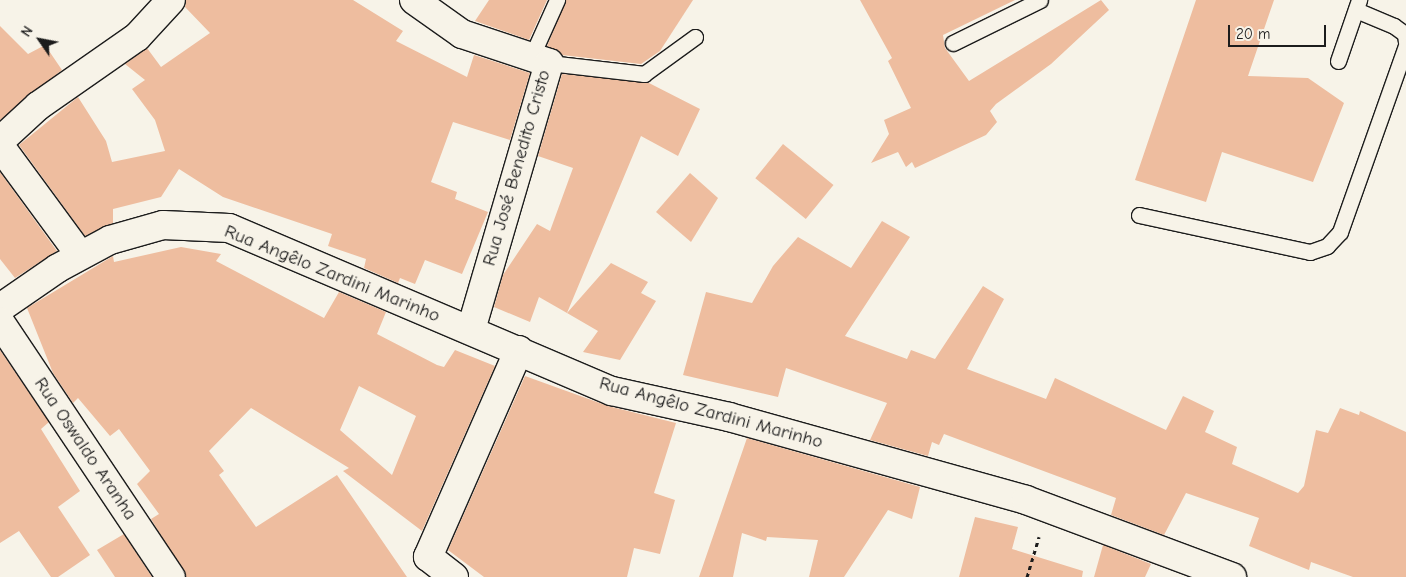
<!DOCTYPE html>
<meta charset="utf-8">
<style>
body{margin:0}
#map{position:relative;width:1406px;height:577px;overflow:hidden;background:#f7f3e8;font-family:"Comic Neue",sans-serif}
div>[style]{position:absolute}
.building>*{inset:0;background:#eebd9f;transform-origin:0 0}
.path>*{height:3px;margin-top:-1.5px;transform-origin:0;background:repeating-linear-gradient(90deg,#1c1c1c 0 4px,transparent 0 8px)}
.roads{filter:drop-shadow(1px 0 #1c1c1c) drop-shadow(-1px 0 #1c1c1c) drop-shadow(0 1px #1c1c1c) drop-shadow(0 -1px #1c1c1c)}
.service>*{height:15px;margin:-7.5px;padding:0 7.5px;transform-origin:7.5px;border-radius:7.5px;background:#f7f3e8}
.minor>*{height:28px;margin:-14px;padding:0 14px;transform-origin:14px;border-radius:14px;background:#f7f3e8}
span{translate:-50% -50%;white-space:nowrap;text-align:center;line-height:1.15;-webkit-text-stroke:4px #f7f3e8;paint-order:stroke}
.street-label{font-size:19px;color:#1c1c1c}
.north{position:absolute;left:15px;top:15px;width:50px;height:50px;-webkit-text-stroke:4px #f7f3e8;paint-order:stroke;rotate:303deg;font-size:14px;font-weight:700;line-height:20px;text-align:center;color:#1c1c1c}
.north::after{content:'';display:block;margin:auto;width:18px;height:22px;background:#1c1c1c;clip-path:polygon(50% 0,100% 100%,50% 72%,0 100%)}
.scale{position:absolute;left:1228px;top:25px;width:98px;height:22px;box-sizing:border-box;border:2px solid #1c1c1c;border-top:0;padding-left:6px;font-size:15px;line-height:18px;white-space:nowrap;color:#1c1c1c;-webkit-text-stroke:4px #f7f3e8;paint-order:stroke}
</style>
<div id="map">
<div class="building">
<i style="clip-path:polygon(186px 0,353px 0,403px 31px,396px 41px,467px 77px,474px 55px,530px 73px,510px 140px,453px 122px,431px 182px,457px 192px,455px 199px,488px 212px,462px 274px,425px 260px,415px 284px,400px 278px,398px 283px,364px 268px,366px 259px,328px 246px,332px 234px,223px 197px,179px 169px,161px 197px,113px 209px,113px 223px,85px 236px,19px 145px,78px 97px,106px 141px,112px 162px,165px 151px,155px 120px,132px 89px,145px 80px,125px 64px,147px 48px,161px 67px,210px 33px,185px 7px)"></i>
<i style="clip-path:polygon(489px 0,547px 0,529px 40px,475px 21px)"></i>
<i style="clip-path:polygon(566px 0,693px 0,660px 51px,641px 64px,562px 55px,547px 46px)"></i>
<i style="clip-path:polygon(860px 0,1015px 0,943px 35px,945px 48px,969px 81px,1101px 0,1109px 10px,1051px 64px,996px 104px,990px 111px,997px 122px,986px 135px,915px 168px,912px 162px,906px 167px,898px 152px,871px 163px,889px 134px,884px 120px,911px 108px,888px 61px,892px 58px)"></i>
<i style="clip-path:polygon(1196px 0,1274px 0,1248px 76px,1308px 78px,1344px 103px,1313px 182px,1222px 152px,1206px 202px,1135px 180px)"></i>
<i style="clip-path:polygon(0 26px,28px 54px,45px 45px,62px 70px,0 120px)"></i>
<i style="clip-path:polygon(562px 74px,647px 82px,700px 109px,678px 156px,641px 136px,567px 313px,539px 297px,530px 322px,494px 307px,503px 275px,537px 224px,550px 231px,573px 168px,538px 156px)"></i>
<i style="left:783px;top:144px;width:65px;height:44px;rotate:39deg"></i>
<i style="clip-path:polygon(0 172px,57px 251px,15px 278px,0 259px)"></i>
<i style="clip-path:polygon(690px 173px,718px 198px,691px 242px,656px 212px)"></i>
<i style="clip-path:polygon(882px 221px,910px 237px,845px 336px,907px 359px,911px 350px,935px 359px,983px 286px,1004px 299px,967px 369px,1046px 399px,1055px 378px,1166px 430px,1183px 396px,1214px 411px,1205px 432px,1237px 447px,1232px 464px,1298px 493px,1304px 486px,1316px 430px,1328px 433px,1340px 408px,1359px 415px,1360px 411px,1406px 432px,1406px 577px,1353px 577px,1311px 562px,1309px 570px,1249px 546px,1259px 518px,1186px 493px,1164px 535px,1111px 515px,1116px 498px,944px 434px,939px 445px,932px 442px,928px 456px,870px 440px,887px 403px,786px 368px,778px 397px,683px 375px,706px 292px,752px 303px,773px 266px,798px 237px,851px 268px)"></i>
<i style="clip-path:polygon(evenodd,181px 247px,221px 254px,216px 261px,324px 318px,339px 292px,386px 312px,377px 334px,437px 365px,444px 367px,455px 350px,495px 366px,422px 531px,343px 471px,349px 468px,251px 408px,209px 451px,224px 471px,219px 475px,256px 527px,337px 475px,407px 577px,186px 577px,151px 519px,159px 514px,137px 484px,150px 471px,119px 429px,110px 436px,78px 398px,73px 403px,53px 373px,27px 308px,113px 256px,114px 262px,181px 247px,359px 386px,416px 416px,392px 475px,340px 430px,359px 386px)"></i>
<i style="clip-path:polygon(611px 263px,648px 282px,641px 293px,656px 301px,620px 360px,583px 352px,598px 331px,567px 313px)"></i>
<i style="clip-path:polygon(0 350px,49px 422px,41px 429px,80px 491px,58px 507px,90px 555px,58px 577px,51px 577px,19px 531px,0 543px)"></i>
<i style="clip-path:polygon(525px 376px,608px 406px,676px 423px,654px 493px,675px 500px,660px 554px,634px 548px,627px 577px,484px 577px,448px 550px)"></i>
<i style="clip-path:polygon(747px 438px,920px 487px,912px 519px,888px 510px,844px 577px,809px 577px,818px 540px,767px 537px,766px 541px,742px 533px,733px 577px,699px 577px)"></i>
<i style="clip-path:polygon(975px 517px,1018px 527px,1012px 549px,1083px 571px,1082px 577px,959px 577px)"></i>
<i style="clip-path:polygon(124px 534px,152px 577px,115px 577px,97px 550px)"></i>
<i style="clip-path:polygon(1103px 545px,1151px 564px,1145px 577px,1094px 577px)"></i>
</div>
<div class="path">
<i style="left:1027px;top:577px;width:42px;rotate:-73.3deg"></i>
</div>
<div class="roads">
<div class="service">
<i style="left:1356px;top:10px;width:41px;rotate:22.8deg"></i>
<i style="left:1394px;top:26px;width:14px;rotate:36deg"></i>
<i style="left:1405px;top:34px;width:8px;rotate:83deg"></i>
<i style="left:953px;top:43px;width:97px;rotate:-26.3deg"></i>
<i style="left:530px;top:60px;width:66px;rotate:-65.8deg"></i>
<i style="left:1338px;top:61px;width:65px;rotate:-71deg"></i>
<i style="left:549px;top:63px;width:96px;rotate:6.6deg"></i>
<i style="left:644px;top:74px;width:63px;rotate:-36deg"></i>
<i style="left:1139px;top:215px;width:175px;rotate:12.2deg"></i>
<i style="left:1310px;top:252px;width:18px;rotate:-19deg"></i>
<i style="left:1327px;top:246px;width:19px;rotate:-47deg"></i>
<i style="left:1340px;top:232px;width:197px;rotate:-70.5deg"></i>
</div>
<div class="minor">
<i style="left:414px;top:0;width:59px;rotate:35.3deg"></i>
<i style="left:462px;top:34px;width:92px;rotate:18.4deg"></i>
<i style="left:549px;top:63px;width:278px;rotate:106.3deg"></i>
<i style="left:0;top:141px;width:52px;rotate:-42.6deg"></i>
<i style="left:38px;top:106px;width:121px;rotate:-34.9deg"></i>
<i style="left:137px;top:37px;width:50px;rotate:-47.4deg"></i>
<i style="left:0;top:146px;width:135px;rotate:53.7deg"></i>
<i style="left:0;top:308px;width:70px;rotate:-34.6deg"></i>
<i style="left:58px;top:268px;width:59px;rotate:-28.3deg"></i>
<i style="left:110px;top:240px;width:55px;rotate:-15.8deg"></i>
<i style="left:163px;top:225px;width:66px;rotate:2.6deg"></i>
<i style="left:229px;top:228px;width:416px;rotate:23.1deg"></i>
<i style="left:612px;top:391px;width:120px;rotate:12.5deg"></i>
<i style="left:729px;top:417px;width:308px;rotate:15.6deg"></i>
<i style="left:1026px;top:500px;width:220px;rotate:20.5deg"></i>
<i style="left:0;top:322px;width:307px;rotate:56.2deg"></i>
<i style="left:454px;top:577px;width:33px;rotate:-142deg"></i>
<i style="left:428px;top:557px;width:226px;rotate:-66.3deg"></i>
</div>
</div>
<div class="street-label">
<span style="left:517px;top:168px;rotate:-74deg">Rua José Benedito Cristo</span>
<span style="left:332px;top:274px;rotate:22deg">Rua Angêlo Zardini Marinho</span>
<span style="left:711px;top:413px;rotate:15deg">Rua Angêlo Zardini Marinho</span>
<span style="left:85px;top:449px;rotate:56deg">Rua Oswaldo Aranha</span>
</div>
<div class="north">N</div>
<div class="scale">20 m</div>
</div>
